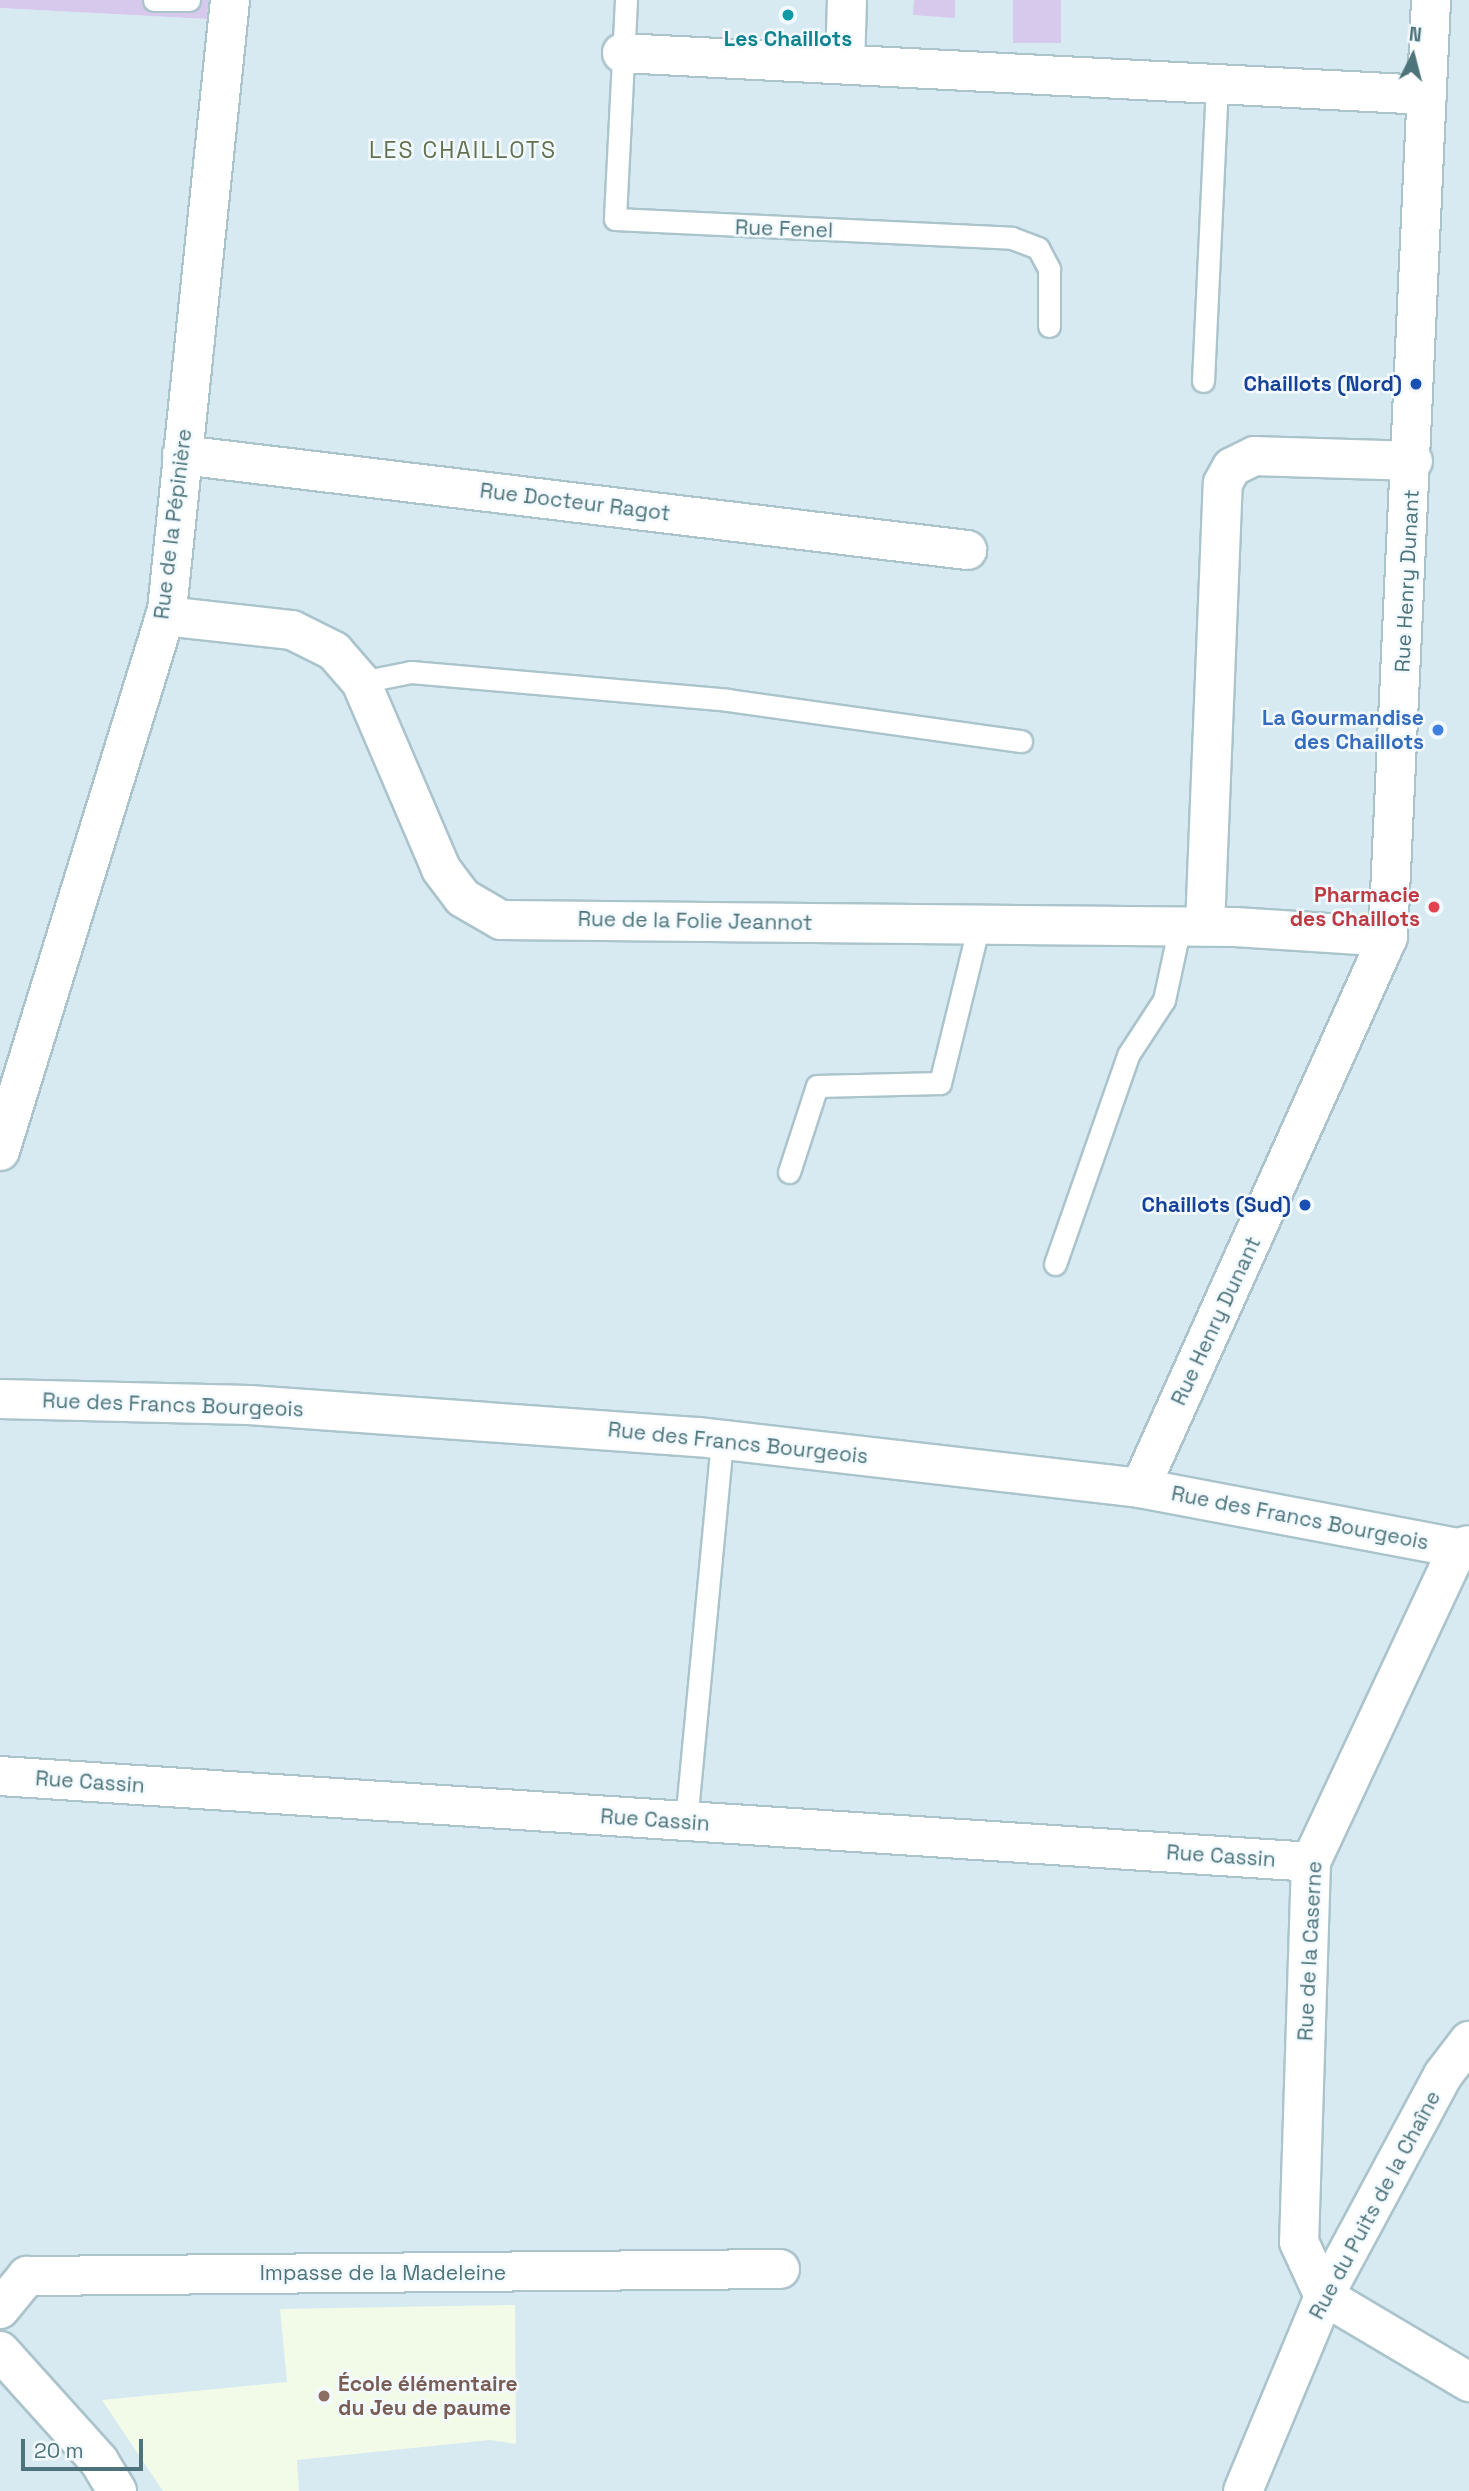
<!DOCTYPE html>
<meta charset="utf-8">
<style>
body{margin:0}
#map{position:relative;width:1469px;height:2491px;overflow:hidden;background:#ecf6fd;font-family:"Space Grotesk",sans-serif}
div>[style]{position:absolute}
.residential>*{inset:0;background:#d7eaf2}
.education>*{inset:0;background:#f2fae8}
.green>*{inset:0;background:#d6c9ec;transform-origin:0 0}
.roads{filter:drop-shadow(2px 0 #abc4cc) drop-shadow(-2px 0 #abc4cc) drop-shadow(0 2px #abc4cc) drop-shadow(0 -2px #abc4cc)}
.lane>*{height:21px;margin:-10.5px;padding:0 10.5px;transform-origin:10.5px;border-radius:10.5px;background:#fff}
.street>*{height:38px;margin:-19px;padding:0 19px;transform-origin:19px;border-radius:19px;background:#fff}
.secondary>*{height:38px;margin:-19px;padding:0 19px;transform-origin:19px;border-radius:19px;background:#fff}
.dots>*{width:19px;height:19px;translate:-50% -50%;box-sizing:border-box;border:4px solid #f3faff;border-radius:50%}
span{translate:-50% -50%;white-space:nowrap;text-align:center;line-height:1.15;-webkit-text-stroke:5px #f3faff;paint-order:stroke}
.culture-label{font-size:21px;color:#0d838f;font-weight:700}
.street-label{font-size:21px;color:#4d747a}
.transit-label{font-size:21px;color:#164399;font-weight:700}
.right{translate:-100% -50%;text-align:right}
.shop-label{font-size:21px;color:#366cbe;font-weight:700}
.health-label{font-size:21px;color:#be3a42;font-weight:700}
.education-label{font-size:21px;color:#785e54;font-weight:700}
.left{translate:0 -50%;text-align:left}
.neighbourhood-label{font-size:23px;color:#63724f;letter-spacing:2px}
.north{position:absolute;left:1378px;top:21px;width:70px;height:70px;-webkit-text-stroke:5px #f3faff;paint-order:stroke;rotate:6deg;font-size:19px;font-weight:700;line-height:28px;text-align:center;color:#4d747a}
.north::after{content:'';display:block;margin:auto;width:24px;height:32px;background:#4d747a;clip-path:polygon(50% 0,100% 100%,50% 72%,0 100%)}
.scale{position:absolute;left:21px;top:2439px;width:122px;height:32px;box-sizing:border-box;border:4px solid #4d747a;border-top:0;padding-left:9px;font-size:21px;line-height:24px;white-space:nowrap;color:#4d747a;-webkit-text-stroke:5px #f3faff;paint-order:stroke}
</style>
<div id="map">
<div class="residential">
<i style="clip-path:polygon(209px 0,1469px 0,1469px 2491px,0 2491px,0 8px,207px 19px)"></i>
</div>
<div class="education">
<i style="clip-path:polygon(515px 2305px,516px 2444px,490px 2440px,297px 2460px,299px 2491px,163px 2491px,102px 2400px,287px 2382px,280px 2309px)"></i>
</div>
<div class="green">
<i style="clip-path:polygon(0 0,209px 0,207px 19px,0 8px)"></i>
<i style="clip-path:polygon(914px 0,955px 0,955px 18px,913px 15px)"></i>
<i style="left:1013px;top:0;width:48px;height:43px"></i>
</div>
<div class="roads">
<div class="lane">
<i style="left:154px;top:0;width:35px"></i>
<i style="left:626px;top:0;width:219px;rotate:92.9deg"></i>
<i style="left:615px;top:219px;width:397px;rotate:2.7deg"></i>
<i style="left:1012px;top:238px;width:28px;rotate:21deg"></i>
<i style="left:1038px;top:248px;width:24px;rotate:62deg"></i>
<i style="left:1049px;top:269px;width:57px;rotate:90deg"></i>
<i style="left:1203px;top:381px;width:296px;rotate:-87.3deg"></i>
<i style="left:361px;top:682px;width:51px;rotate:-11.3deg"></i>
<i style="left:411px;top:672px;width:318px;rotate:5deg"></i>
<i style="left:728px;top:700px;width:296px;rotate:8deg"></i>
<i style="left:789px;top:1172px;width:90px;rotate:-72deg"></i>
<i style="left:817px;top:1086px;width:123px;rotate:-1.4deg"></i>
<i style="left:940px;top:1083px;width:164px;rotate:-76.2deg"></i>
<i style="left:1055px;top:1264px;width:221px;rotate:-70.7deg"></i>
<i style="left:1128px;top:1055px;width:66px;rotate:-56.8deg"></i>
<i style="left:1164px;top:1000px;width:76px;rotate:-77.8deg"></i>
<i style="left:686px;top:1822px;width:385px;rotate:-84.6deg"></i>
</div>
<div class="street">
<i style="left:622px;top:53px;width:806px;rotate:2.99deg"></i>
<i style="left:845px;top:64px;width:64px;rotate:-88.2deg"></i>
<i style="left:182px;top:455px;width:791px;rotate:6.9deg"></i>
<i style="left:165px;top:616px;width:128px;rotate:6.3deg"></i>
<i style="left:292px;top:630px;width:47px;rotate:26.6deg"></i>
<i style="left:334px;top:651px;width:41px;rotate:48.9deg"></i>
<i style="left:361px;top:682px;width:203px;rotate:66.8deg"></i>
<i style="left:441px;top:869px;width:36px;rotate:53deg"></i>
<i style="left:463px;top:898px;width:44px;rotate:30.1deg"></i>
<i style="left:501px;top:920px;width:734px;rotate:0.55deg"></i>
<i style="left:1235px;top:927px;width:153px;rotate:3.7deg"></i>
<i style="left:1205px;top:926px;width:443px;rotate:-87.7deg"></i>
<i style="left:1223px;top:483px;width:18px;rotate:-61deg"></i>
<i style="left:1232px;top:467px;width:25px;rotate:-26deg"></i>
<i style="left:1255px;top:456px;width:158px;rotate:1.8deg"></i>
<i style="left:0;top:1151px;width:566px;rotate:-72.85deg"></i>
<i style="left:167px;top:610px;width:613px;rotate:-84.1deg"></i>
<i style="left:1140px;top:1488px;width:604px;rotate:-65.77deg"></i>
<i style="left:1388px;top:937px;width:938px;rotate:-87.37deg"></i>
<i style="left:1458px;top:1548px;width:347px;rotate:115.1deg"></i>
<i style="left:1311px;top:1862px;width:380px;rotate:91.8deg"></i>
<i style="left:1299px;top:2242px;width:60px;rotate:65.2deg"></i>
<i style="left:1324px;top:2296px;width:169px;rotate:30.7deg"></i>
<i style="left:0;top:1776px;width:1314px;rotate:3.75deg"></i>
<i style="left:0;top:2309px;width:43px;rotate:-50.7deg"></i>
<i style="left:27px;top:2276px;width:753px;rotate:-0.53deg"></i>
</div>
<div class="secondary">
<i style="left:0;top:1399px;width:249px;rotate:1.4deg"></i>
<i style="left:249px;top:1405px;width:451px;rotate:4.1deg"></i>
<i style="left:699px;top:1437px;width:444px;rotate:6.6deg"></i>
<i style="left:1140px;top:1488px;width:324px;rotate:10.7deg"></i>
<i style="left:1458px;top:1548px;width:11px;rotate:-15deg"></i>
<i style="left:0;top:2351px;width:148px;rotate:48deg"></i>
<i style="left:99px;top:2461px;width:35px;rotate:59deg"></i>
<i style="left:1243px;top:2491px;width:211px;rotate:-67.4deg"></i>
<i style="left:1324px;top:2296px;width:251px;rotate:-61.7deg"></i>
<i style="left:1443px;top:2075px;width:43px;rotate:-52.6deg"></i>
</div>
</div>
<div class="dots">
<i style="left:788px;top:15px;background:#0f9aa8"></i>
<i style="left:1416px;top:384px;background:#1a4fb4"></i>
<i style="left:1438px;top:730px;background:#3f7fe0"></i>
<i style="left:1434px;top:907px;background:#e0444e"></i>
<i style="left:1305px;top:1205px;background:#1a4fb4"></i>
<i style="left:324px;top:2396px;background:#8d6e63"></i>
</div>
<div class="culture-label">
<span style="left:788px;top:39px">Les Chaillots</span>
</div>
<div class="street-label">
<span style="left:784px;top:229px;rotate:2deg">Rue Fenel</span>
<span style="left:575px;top:502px;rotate:7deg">Rue Docteur Ragot</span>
<span style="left:173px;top:524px;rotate:-83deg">Rue de la Pépinière</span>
<span style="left:1407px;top:581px;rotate:-87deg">Rue Henry Dunant</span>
<span style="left:695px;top:921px;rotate:1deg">Rue de la Folie Jeannot</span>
<span style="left:1216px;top:1321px;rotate:-65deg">Rue Henry Dunant</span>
<span style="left:173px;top:1405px;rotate:2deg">Rue des Francs Bourgeois</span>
<span style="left:738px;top:1443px;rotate:6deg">Rue des Francs Bourgeois</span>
<span style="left:1300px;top:1518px;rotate:11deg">Rue des Francs Bourgeois</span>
<span style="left:90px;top:1782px;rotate:4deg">Rue Cassin</span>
<span style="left:655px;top:1820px;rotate:4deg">Rue Cassin</span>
<span style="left:1221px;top:1856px;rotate:4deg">Rue Cassin</span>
<span style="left:1310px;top:1951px;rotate:-87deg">Rue de la Caserne</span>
<span style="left:1375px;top:2205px;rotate:-62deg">Rue du Puits de la Chaîne</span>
<span style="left:383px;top:2273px">Impasse de la Madeleine</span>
</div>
<div class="transit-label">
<span class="right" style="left:1402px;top:384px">Chaillots (Nord)</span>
<span class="right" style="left:1291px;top:1205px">Chaillots (Sud)</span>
</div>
<div class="shop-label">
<span class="right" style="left:1424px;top:730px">La Gourmandise<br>des Chaillots</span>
</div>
<div class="health-label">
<span class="right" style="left:1420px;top:907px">Pharmacie<br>des Chaillots</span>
</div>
<div class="education-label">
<span class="left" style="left:338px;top:2396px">École élémentaire<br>du Jeu de paume</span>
</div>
<div class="neighbourhood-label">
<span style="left:463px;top:150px">LES CHAILLOTS</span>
</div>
<div class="north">N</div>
<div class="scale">20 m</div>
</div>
